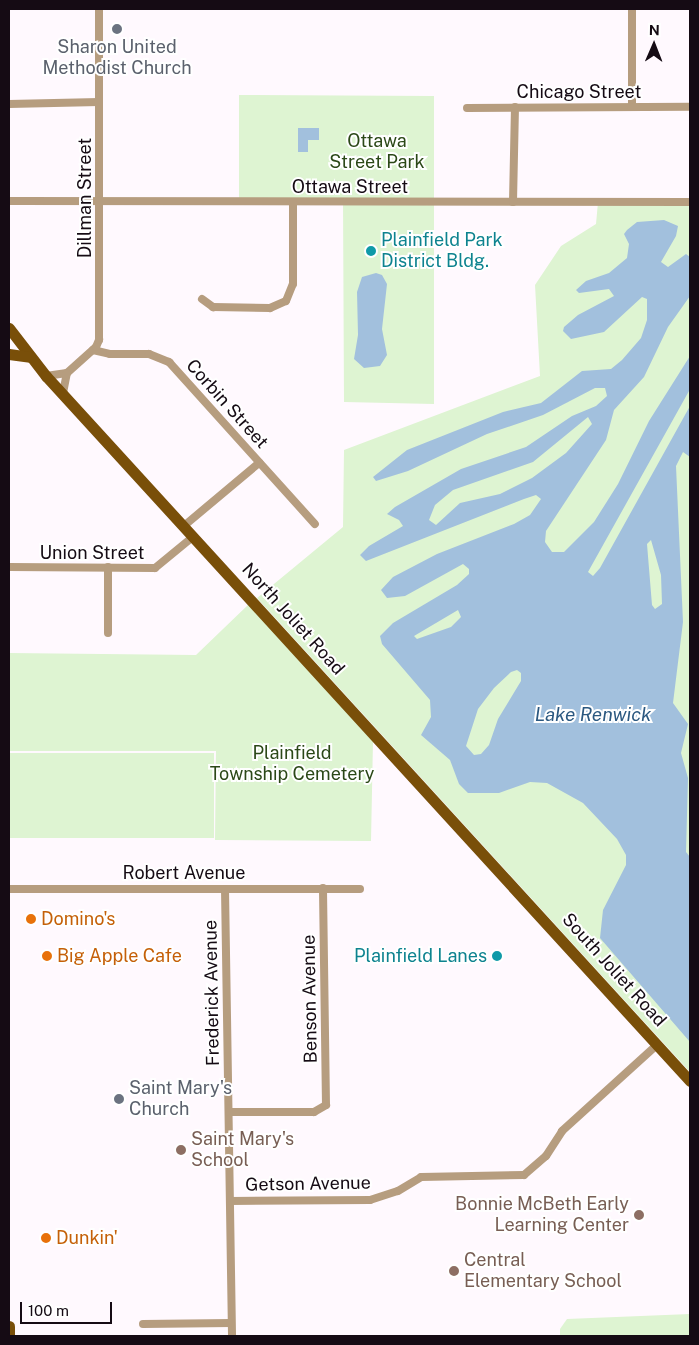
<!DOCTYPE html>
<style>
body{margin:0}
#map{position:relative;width:699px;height:1345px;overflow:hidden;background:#fff9fe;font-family:"Public Sans",sans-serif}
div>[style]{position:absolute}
.green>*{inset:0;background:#def4d2;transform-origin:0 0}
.water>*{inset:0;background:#a2c0dd}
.minor>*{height:8px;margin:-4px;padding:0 4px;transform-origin:4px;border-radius:4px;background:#b69d7f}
.primary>*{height:11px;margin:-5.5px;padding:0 5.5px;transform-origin:5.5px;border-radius:5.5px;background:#794f09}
.dots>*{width:14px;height:14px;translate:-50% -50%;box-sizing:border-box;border:2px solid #fff;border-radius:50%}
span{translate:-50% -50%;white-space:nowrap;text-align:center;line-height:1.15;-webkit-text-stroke:4px #fff;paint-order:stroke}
.worship-label{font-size:18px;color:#5b616d}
.left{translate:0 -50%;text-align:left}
.street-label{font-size:18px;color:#150b14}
.park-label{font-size:18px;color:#2b4817}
.culture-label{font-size:18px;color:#0d838f}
.right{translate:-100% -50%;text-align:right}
.food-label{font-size:18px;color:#c56008}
.education-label{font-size:18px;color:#785e54}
.water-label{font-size:19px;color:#2b5880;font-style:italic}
.frame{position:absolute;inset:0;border:10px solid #150b14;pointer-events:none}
.north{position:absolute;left:629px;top:20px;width:50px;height:50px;-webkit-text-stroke:4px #fff;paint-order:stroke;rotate:1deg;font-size:14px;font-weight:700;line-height:20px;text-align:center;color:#150b14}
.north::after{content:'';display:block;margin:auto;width:18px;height:22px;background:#150b14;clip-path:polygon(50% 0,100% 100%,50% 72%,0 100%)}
.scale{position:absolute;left:20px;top:1302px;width:92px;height:22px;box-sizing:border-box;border:2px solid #150b14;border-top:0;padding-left:6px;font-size:15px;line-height:18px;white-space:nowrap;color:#150b14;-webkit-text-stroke:4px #fff;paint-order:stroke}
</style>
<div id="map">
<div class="green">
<i style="clip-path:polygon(239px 95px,434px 96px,434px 404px,344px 402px,343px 199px,239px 199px)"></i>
<i style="clip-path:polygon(598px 202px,690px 202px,690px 1072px,257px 598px,343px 527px,344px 450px,540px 376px,535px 285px,561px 246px,596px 224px)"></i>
<i style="clip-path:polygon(249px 604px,373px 741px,371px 841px,215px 840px,216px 751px,9px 751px,9px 653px,196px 655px)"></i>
<i style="left:9px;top:753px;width:205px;height:85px"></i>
<i style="clip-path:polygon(690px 1314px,690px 1336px,560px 1336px,560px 1329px,567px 1319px)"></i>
</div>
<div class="water">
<i style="clip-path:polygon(319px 128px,319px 140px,308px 140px,308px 152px,298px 152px,298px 128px)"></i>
<i style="clip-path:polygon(evenodd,664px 220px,678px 226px,676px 236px,661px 262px,668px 267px,686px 254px,690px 257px,690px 296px,668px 327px,644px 377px,614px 410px,606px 440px,546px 531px,545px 542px,552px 552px,564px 552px,594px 522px,618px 484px,649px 421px,690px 356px,689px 391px,588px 572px,593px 576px,600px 568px,690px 406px,690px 457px,683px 452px,676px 466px,683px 622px,673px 703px,688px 724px,681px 753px,688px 778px,686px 852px,690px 857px,690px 1042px,600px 938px,603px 910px,626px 865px,626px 855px,617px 839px,583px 803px,547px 783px,530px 782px,499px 793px,468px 793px,459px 784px,450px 760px,421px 735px,431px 717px,430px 700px,382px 644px,380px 636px,393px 623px,457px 585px,469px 574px,469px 569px,463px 564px,405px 596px,387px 598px,381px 590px,393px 577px,437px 554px,514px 524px,530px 515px,541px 499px,536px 495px,524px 499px,366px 561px,360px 555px,369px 546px,403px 526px,399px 520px,387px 514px,395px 507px,461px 469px,526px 447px,572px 416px,596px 406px,607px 396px,605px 388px,595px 388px,543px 415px,487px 434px,408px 471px,376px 481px,373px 477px,407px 450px,503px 412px,541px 403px,582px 371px,611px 369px,622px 360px,641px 338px,647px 320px,647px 299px,642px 297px,604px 332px,571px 339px,563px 331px,564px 327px,578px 315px,614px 296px,609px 289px,579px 293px,576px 290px,586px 281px,609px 273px,627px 258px,629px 244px,624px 234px,627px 230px,637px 222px,664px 220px,588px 417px,592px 424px,566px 453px,532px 478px,500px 494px,460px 503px,436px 525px,429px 520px,435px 505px,453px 490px,533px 462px,588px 417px,664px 220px,651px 540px,661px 575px,662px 604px,655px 609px,652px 605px,647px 544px,651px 540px,664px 220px,458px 610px,461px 617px,451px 627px,417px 639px,414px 636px,458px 610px,664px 220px,517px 670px,521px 673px,521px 681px,498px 719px,489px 745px,481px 754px,474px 755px,466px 746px,478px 709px,494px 688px,511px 672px,517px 670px)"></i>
<i style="clip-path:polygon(376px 273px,382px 275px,387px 284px,382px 329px,387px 355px,380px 366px,364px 368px,354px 359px,358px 335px,357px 292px,362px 277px)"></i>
</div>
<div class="minor">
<i style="left:9px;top:104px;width:90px;rotate:-1.3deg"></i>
<i style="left:632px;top:107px;width:98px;rotate:-90deg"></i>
<i style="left:467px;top:108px;width:223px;rotate:-0.3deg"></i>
<i style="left:9px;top:201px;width:681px;rotate:0.08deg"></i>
<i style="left:513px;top:202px;width:95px;rotate:-88.8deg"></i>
<i style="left:202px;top:299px;width:14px;rotate:36deg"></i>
<i style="left:213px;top:307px;width:57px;rotate:1deg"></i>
<i style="left:270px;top:308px;width:17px;rotate:-24deg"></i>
<i style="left:286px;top:301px;width:18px;rotate:-68deg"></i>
<i style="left:293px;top:284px;width:82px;rotate:-90deg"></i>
<i style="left:93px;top:350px;width:17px;rotate:13deg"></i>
<i style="left:110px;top:354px;width:39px"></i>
<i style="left:149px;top:354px;width:22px;rotate:22deg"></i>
<i style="left:169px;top:362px;width:218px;rotate:48deg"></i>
<i style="left:46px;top:376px;width:21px;rotate:-8deg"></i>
<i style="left:67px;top:373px;width:39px;rotate:-42deg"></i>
<i style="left:96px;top:347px;width:8px;rotate:-67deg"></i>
<i style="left:99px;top:340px;width:331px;rotate:-90deg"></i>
<i style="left:63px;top:393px;width:20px;rotate:-79deg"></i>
<i style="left:185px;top:525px;width:97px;rotate:-40deg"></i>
<i style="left:9px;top:567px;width:146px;rotate:0.4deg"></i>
<i style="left:155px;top:568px;width:50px;rotate:-39.4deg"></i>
<i style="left:108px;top:633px;width:66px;rotate:-90deg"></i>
<i style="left:9px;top:889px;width:351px"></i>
<i style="left:225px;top:889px;width:447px;rotate:89.1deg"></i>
<i style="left:229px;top:1112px;width:85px"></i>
<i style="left:314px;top:1112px;width:14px;rotate:-30deg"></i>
<i style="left:326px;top:1105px;width:217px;rotate:-90.8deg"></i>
<i style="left:230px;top:1201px;width:140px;rotate:-0.4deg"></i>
<i style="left:370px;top:1200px;width:29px;rotate:-18deg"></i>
<i style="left:398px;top:1191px;width:27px;rotate:-31deg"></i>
<i style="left:421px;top:1177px;width:103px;rotate:-1.1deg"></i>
<i style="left:524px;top:1175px;width:29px;rotate:-41deg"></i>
<i style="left:546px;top:1156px;width:30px;rotate:-57deg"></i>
<i style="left:562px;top:1131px;width:128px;rotate:-42.2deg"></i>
<i style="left:143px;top:1324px;width:88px;rotate:-0.7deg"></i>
</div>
<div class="primary">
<i style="left:9px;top:328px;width:61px;rotate:52.4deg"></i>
<i style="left:46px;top:376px;width:955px;rotate:47.59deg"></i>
<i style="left:9px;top:354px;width:21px;rotate:8deg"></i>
<i style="left:9px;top:1326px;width:10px;rotate:90deg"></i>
</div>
<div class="dots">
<i style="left:117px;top:29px;background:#6b7280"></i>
<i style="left:371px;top:251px;background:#0f9aa8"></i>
<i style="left:31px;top:919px;background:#e8710a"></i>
<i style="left:47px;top:956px;background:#e8710a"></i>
<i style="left:497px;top:956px;background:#0f9aa8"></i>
<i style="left:119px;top:1099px;background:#6b7280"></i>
<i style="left:181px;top:1150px;background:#8d6e63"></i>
<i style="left:639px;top:1215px;background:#8d6e63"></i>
<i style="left:46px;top:1238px;background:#e8710a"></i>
<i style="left:454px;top:1271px;background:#8d6e63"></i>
</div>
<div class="worship-label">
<span style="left:117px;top:58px">Sharon United<br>Methodist Church</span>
<span class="left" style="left:129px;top:1099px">Saint Mary's<br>Church</span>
</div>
<div class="street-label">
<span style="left:579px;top:92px">Chicago Street</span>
<span style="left:350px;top:187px">Ottawa Street</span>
<span style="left:85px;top:198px;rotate:-90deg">Dillman Street</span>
<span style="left:227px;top:404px;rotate:48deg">Corbin Street</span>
<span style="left:92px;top:553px">Union Street</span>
<span style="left:293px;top:619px;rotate:48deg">North Joliet Road</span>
<span style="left:184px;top:873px">Robert Avenue</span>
<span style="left:614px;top:970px;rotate:48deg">South Joliet Road</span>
<span style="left:212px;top:993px;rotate:-91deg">Frederick Avenue</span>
<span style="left:310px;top:999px;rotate:-91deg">Benson Avenue</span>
<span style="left:308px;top:1184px;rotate:-1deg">Getson Avenue</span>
</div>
<div class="park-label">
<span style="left:377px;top:152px">Ottawa<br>Street Park</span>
<span style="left:292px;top:764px">Plainfield<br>Township Cemetery</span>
</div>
<div class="culture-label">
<span class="left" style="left:381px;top:251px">Plainfield Park<br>District Bldg.</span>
<span class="right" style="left:487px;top:956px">Plainfield Lanes</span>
</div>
<div class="food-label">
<span class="left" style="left:41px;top:919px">Domino's</span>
<span class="left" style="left:57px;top:956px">Big Apple Cafe</span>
<span class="left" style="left:56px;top:1238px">Dunkin'</span>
</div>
<div class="education-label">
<span class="left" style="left:191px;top:1150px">Saint Mary's<br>School</span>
<span class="right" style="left:629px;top:1215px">Bonnie McBeth Early<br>Learning Center</span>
<span class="left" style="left:464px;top:1271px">Central<br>Elementary School</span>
</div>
<div class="water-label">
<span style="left:593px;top:715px">Lake Renwick</span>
</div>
<div class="frame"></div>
<div class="north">N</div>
<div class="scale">100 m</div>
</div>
